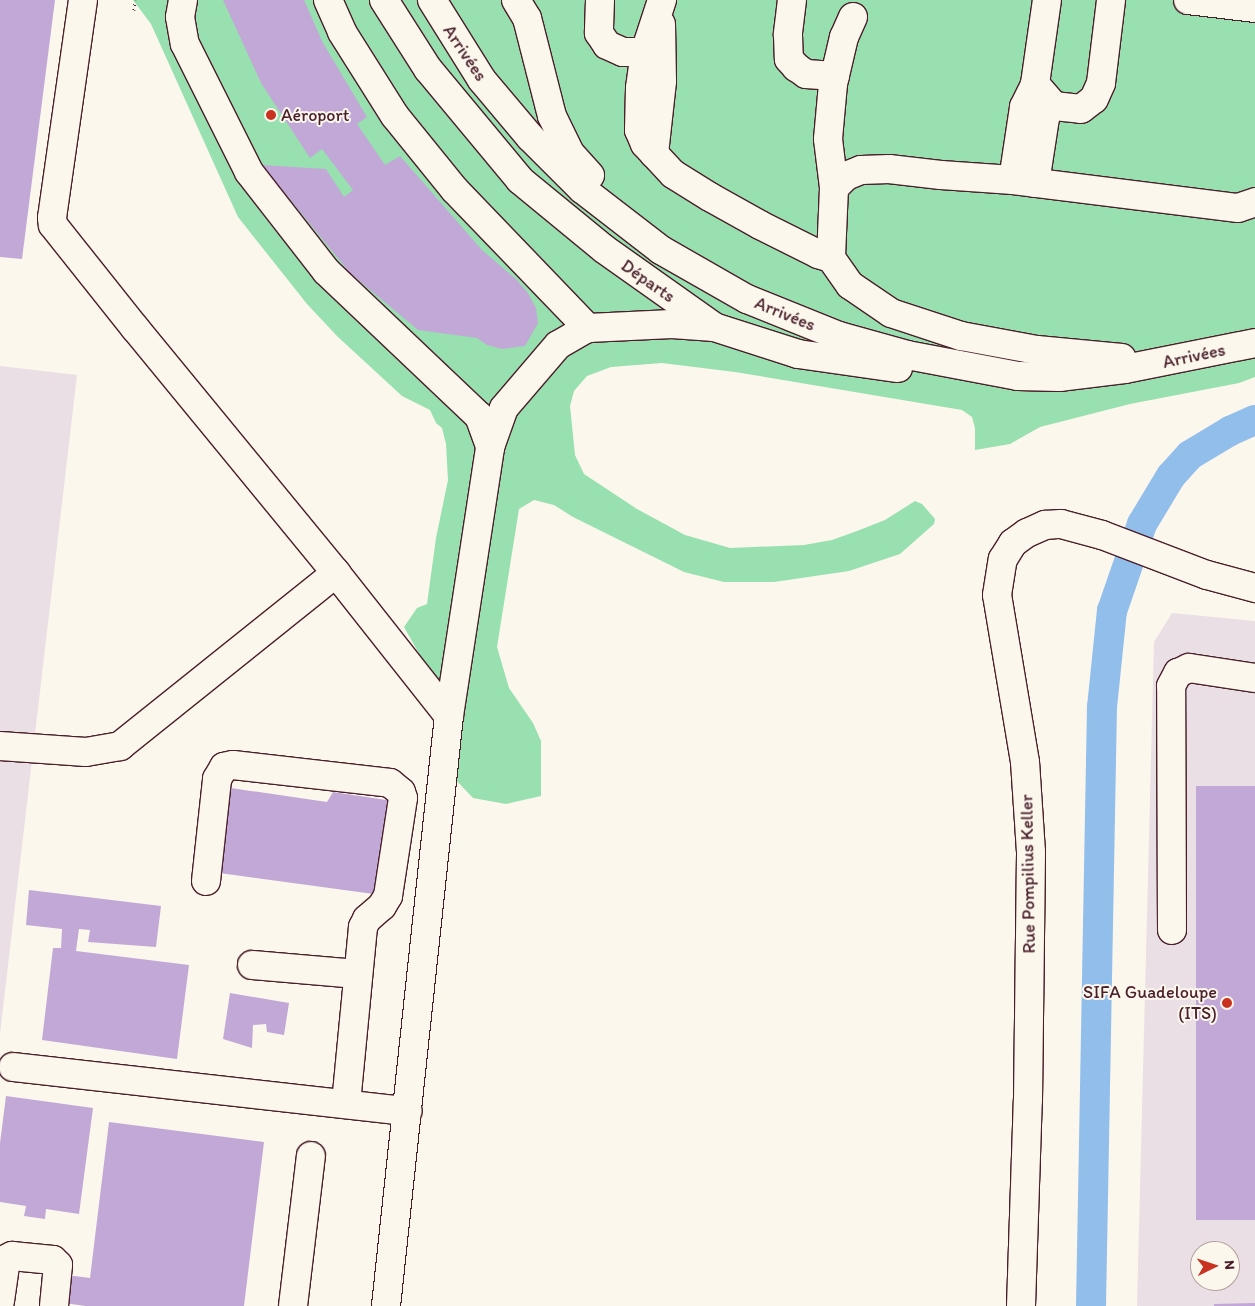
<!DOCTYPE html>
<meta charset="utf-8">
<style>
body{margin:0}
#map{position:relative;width:1255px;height:1306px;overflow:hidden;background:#fbf7ec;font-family:Itim,sans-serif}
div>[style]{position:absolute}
.built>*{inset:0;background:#eadfe5}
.green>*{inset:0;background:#98e0af}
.canal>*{height:30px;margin:-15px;padding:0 15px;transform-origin:15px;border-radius:15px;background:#92beeb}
.building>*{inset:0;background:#c2a8d6;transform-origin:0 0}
.path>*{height:3px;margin-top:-1.5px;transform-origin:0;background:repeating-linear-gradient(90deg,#4a1f2b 0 1px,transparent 0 5px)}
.roads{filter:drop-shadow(1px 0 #4a1f2b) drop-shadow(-1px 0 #4a1f2b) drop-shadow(0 1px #4a1f2b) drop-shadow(0 -1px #4a1f2b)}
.minor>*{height:28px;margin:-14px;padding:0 14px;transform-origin:14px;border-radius:14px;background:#fbf7ec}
.dots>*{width:14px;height:14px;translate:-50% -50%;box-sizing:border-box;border:2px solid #fbf7ec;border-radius:50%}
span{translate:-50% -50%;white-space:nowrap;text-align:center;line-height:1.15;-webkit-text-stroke:4px #fbf7ec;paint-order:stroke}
.street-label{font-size:18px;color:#4a1f2b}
.poi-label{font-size:18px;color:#4a1f2b}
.left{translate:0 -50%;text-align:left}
.right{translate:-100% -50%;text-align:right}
.north{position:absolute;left:1190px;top:1241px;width:50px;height:50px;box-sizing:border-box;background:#fbf7ec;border:1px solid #b4a19f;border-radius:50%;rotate:86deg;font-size:14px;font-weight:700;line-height:20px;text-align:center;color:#4a1f2b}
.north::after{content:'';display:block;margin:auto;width:18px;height:22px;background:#c8321e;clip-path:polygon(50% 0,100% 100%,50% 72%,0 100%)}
</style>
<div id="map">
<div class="built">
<i style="clip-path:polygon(0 366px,77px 375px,0 1034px)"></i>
<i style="clip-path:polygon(evenodd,1172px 613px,1255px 621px,1255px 1306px,1137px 1306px,1154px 642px,1172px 613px,1200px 1251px,1230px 1251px,1230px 1281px,1200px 1281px,1200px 1251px)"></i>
</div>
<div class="green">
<i style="clip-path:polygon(133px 0,1255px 0,1255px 377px,1239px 383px,1130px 404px,1040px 427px,1010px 444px,975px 450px,975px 428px,972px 417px,962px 410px,735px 372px,662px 363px,611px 367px,587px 376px,574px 391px,570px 406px,575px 455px,584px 474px,637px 509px,685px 535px,730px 548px,804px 545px,832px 540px,857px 531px,885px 520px,915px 501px,922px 504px,935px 519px,934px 524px,900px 554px,849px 571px,774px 582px,724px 582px,684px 572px,573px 517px,554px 505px,534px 500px,519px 509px,497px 647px,509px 688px,533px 723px,541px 741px,541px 796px,506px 804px,473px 798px,454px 778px,426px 666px,404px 627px,417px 608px,427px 604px,436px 538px,448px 480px,446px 444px,442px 428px,436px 423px,430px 410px,402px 396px,337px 336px,307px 304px,238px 217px,151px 24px)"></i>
</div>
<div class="canal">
<i style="left:1091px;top:1306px;width:599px;rotate:-88.95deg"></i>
<i style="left:1102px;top:707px;width:97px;rotate:-84.1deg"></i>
<i style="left:1112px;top:611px;width:92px;rotate:-71deg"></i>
<i style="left:1142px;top:524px;width:56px;rotate:-58.9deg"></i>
<i style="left:1171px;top:476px;width:28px;rotate:-48deg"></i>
<i style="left:1190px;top:455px;width:47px;rotate:-31deg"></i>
<i style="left:1230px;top:431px;width:27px;rotate:-24deg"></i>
</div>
<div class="building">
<i style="clip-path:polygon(0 0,55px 0,22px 259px,0 257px)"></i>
<i style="clip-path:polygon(223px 0,304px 0,323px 43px,367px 117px,357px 124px,385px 165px,400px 156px,482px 250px,516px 279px,528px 293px,536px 308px,538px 323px,525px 346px,502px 349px,487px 345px,477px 338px,418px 330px,350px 273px,262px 165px,326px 169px,344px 197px,353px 190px,322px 149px,310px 158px,261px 83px)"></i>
<i style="left:1255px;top:786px;width:434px;height:59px;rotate:90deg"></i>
<i style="clip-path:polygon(224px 787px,327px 802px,333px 792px,393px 801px,381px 895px,212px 872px)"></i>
<i style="clip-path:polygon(29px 890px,161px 906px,156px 947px,88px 942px,90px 930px,79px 929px,76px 951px,189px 965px,177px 1059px,42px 1040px,53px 948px,61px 948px,62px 929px,26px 925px)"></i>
<i style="clip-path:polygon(230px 993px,289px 1003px,284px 1035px,267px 1032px,266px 1024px,253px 1025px,252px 1048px,223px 1039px)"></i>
<i style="clip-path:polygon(6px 1096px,93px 1108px,79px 1214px,46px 1209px,45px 1219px,24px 1216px,26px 1206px,0 1202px,0 1143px)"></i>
<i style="clip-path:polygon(109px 1122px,264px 1142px,244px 1306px,86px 1306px,64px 1303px,67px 1275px,90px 1278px)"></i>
<i style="clip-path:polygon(1255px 1303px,1255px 1306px,1214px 1306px,1214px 1304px)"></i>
</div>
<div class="path">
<i style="left:134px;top:10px;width:10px;rotate:-84deg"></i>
</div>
<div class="roads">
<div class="minor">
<i style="left:83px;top:0;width:220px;rotate:98.1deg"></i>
<i style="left:52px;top:218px;width:7px;rotate:82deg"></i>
<i style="left:53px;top:225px;width:132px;rotate:51.5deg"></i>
<i style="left:135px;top:328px;width:317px;rotate:50.6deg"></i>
<i style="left:336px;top:573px;width:182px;rotate:51.7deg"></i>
<i style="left:183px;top:0;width:17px;rotate:100deg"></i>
<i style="left:180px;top:17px;width:27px;rotate:80deg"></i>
<i style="left:185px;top:44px;width:143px;rotate:63.4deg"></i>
<i style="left:249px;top:172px;width:125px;rotate:52.1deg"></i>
<i style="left:326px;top:271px;width:211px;rotate:43.5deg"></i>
<i style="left:479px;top:416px;width:33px;rotate:70deg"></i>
<i style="left:328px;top:0;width:35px;rotate:66deg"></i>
<i style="left:342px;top:32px;width:99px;rotate:57.8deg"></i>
<i style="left:395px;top:116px;width:95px;rotate:51deg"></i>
<i style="left:455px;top:190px;width:192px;rotate:46.1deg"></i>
<i style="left:384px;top:0;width:82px;rotate:57.5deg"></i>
<i style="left:428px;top:69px;width:144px;rotate:50.3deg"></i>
<i style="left:520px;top:180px;width:109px;rotate:39.4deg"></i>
<i style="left:604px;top:249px;width:135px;rotate:35.3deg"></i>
<i style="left:714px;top:327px;width:88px;rotate:17.8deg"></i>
<i style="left:798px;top:354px;width:101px;rotate:8deg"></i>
<i style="left:432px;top:0;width:94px;rotate:58deg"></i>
<i style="left:482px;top:80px;width:75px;rotate:49.9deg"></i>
<i style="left:530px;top:137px;width:74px;rotate:45deg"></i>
<i style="left:582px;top:189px;width:100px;rotate:37.7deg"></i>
<i style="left:661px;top:250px;width:99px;rotate:29.7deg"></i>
<i style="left:747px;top:299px;width:99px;rotate:21.9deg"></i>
<i style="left:839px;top:336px;width:71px;rotate:15.6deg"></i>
<i style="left:907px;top:355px;width:113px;rotate:10.7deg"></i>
<i style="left:1018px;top:376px;width:41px;rotate:1.4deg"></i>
<i style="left:1059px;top:377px;width:66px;rotate:-6.9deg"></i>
<i style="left:1125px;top:369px;width:133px;rotate:-11.3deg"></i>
<i style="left:516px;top:0;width:21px;rotate:59deg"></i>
<i style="left:527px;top:18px;width:101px;rotate:75.7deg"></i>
<i style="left:552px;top:116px;width:41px;rotate:64.1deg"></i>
<i style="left:570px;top:153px;width:30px;rotate:48deg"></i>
<i style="left:600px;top:0;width:33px;rotate:92deg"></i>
<i style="left:599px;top:33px;width:14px;rotate:56deg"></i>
<i style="left:607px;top:45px;width:17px;rotate:24deg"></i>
<i style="left:623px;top:52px;width:22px"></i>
<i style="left:662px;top:0;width:55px;rotate:108.1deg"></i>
<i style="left:645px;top:52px;width:36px;rotate:98deg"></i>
<i style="left:640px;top:88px;width:42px;rotate:91.4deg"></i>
<i style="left:639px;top:130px;width:15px;rotate:67deg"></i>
<i style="left:645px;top:144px;width:41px;rotate:47deg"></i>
<i style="left:673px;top:174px;width:44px;rotate:31.9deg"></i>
<i style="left:710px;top:197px;width:57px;rotate:29.2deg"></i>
<i style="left:760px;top:225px;width:65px;rotate:26.6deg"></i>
<i style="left:818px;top:254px;width:14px;rotate:17deg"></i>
<i style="left:792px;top:0;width:35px;rotate:97deg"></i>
<i style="left:788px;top:35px;width:24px;rotate:88deg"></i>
<i style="left:789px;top:59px;width:11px;rotate:49deg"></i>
<i style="left:796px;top:67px;width:12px;rotate:35deg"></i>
<i style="left:806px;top:74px;width:29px;rotate:4deg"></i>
<i style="left:1188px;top:0;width:67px;rotate:6.8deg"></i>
<i style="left:853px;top:17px;width:22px;rotate:114deg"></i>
<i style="left:844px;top:37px;width:48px;rotate:103.2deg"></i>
<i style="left:833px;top:84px;width:55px;rotate:95.2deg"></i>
<i style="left:828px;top:139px;width:49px;rotate:83deg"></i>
<i style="left:834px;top:188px;width:70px;rotate:92.5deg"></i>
<i style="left:831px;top:258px;width:33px;rotate:55deg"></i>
<i style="left:850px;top:285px;width:50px;rotate:34.3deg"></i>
<i style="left:891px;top:313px;width:74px;rotate:18.2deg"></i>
<i style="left:961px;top:336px;width:77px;rotate:10.4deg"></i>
<i style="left:1037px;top:350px;width:85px;rotate:5.4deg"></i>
<i style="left:1035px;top:84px;width:29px;rotate:49deg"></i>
<i style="left:1054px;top:106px;width:27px;rotate:6deg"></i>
<i style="left:1081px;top:109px;width:16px;rotate:-38deg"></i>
<i style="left:1094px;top:99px;width:17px;rotate:-66deg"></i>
<i style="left:1101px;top:83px;width:84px;rotate:-83.1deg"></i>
<i style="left:654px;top:154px;width:73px;rotate:-83.7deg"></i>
<i style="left:662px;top:81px;width:57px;rotate:-91deg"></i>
<i style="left:1013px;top:180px;width:74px;rotate:-81.4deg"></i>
<i style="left:1024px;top:107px;width:25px;rotate:-64deg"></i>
<i style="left:1035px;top:84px;width:85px;rotate:-81.9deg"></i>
<i style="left:1035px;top:183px;width:66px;rotate:-81.3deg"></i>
<i style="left:1045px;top:118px;width:33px;rotate:-106deg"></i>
<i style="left:834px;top:188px;width:17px;rotate:-45deg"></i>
<i style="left:846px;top:176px;width:16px;rotate:-22deg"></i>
<i style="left:861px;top:170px;width:28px;rotate:-2deg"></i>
<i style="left:889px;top:169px;width:52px;rotate:6.6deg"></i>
<i style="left:941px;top:175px;width:72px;rotate:4deg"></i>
<i style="left:1013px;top:180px;width:227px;rotate:7.1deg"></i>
<i style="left:1238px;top:208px;width:18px;rotate:-19deg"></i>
<i style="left:0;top:746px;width:86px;rotate:4deg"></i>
<i style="left:86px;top:752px;width:35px;rotate:-10deg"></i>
<i style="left:120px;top:746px;width:277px;rotate:-38.7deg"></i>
<i style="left:206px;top:881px;width:103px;rotate:-83.8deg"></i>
<i style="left:217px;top:779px;width:14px;rotate:-60deg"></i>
<i style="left:224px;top:767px;width:9px;rotate:-13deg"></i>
<i style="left:233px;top:765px;width:158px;rotate:6.5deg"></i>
<i style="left:390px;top:783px;width:14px;rotate:39deg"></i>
<i style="left:401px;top:792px;width:6px;rotate:72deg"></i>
<i style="left:403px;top:798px;width:99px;rotate:98.7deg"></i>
<i style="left:388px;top:896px;width:12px;rotate:121deg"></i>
<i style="left:382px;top:906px;width:20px;rotate:139deg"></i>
<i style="left:367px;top:919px;width:9px;rotate:117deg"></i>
<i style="left:363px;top:927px;width:178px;rotate:95.5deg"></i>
<i style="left:1172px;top:930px;width:244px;rotate:-90.2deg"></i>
<i style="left:1171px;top:686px;width:15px;rotate:-62deg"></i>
<i style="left:1178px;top:673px;width:12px;rotate:-24deg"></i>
<i style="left:1189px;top:668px;width:67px;rotate:8.6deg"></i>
<i style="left:252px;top:965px;width:106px;rotate:4.9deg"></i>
<i style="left:13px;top:1067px;width:397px;rotate:6.4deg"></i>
<i style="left:0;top:1301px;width:42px;rotate:-81.9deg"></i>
<i style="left:6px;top:1259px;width:7px;rotate:-27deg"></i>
<i style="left:12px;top:1256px;width:41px;rotate:5.6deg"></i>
<i style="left:53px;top:1260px;width:7px;rotate:45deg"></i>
<i style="left:58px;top:1265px;width:41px;rotate:95.6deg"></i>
<i style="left:293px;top:1306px;width:151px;rotate:-83.2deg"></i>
<i style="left:386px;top:1306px;width:593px;rotate:-83.91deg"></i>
<i style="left:449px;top:716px;width:272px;rotate:-81.3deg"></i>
<i style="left:490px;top:447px;width:41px;rotate:-70.3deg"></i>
<i style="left:504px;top:408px;width:83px;rotate:-49.4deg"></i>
<i style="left:558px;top:345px;width:34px;rotate:-30deg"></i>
<i style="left:588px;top:328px;width:84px;rotate:-2.7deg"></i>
<i style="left:672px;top:324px;width:42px;rotate:4.1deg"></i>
<i style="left:1021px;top:1306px;width:206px;rotate:-88.1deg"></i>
<i style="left:1028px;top:1100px;width:248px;rotate:-89.3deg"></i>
<i style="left:1031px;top:852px;width:90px;rotate:-93.8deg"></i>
<i style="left:1025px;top:762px;width:169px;rotate:-99.5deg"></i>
<i style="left:997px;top:595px;width:36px;rotate:-81deg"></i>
<i style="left:1003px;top:559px;width:19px;rotate:-58deg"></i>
<i style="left:1013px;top:543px;width:17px;rotate:-36deg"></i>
<i style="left:1027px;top:533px;width:20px;rotate:-24deg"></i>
<i style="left:1045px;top:525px;width:16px;rotate:-4deg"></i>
<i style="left:1061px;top:524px;width:42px;rotate:15deg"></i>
<i style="left:1102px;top:535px;width:112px;rotate:20.9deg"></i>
<i style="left:1207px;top:575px;width:50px;rotate:15.2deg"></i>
</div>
</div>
<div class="dots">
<i style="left:271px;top:115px;background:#c8321e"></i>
<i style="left:1227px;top:1003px;background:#c8321e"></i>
</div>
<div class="street-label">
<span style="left:465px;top:53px;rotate:56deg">Arrivées</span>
<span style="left:648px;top:281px;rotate:35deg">Départs</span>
<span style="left:785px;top:314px;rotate:22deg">Arrivées</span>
<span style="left:1194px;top:356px;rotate:-12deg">Arrivées</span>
<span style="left:1028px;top:874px;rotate:-91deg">Rue Pompilius Keller</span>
</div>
<div class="poi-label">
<span class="left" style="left:281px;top:115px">Aéroport</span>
<span class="right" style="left:1217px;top:1003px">SIFA Guadeloupe<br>(ITS)</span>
</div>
<div class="north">N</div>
</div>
